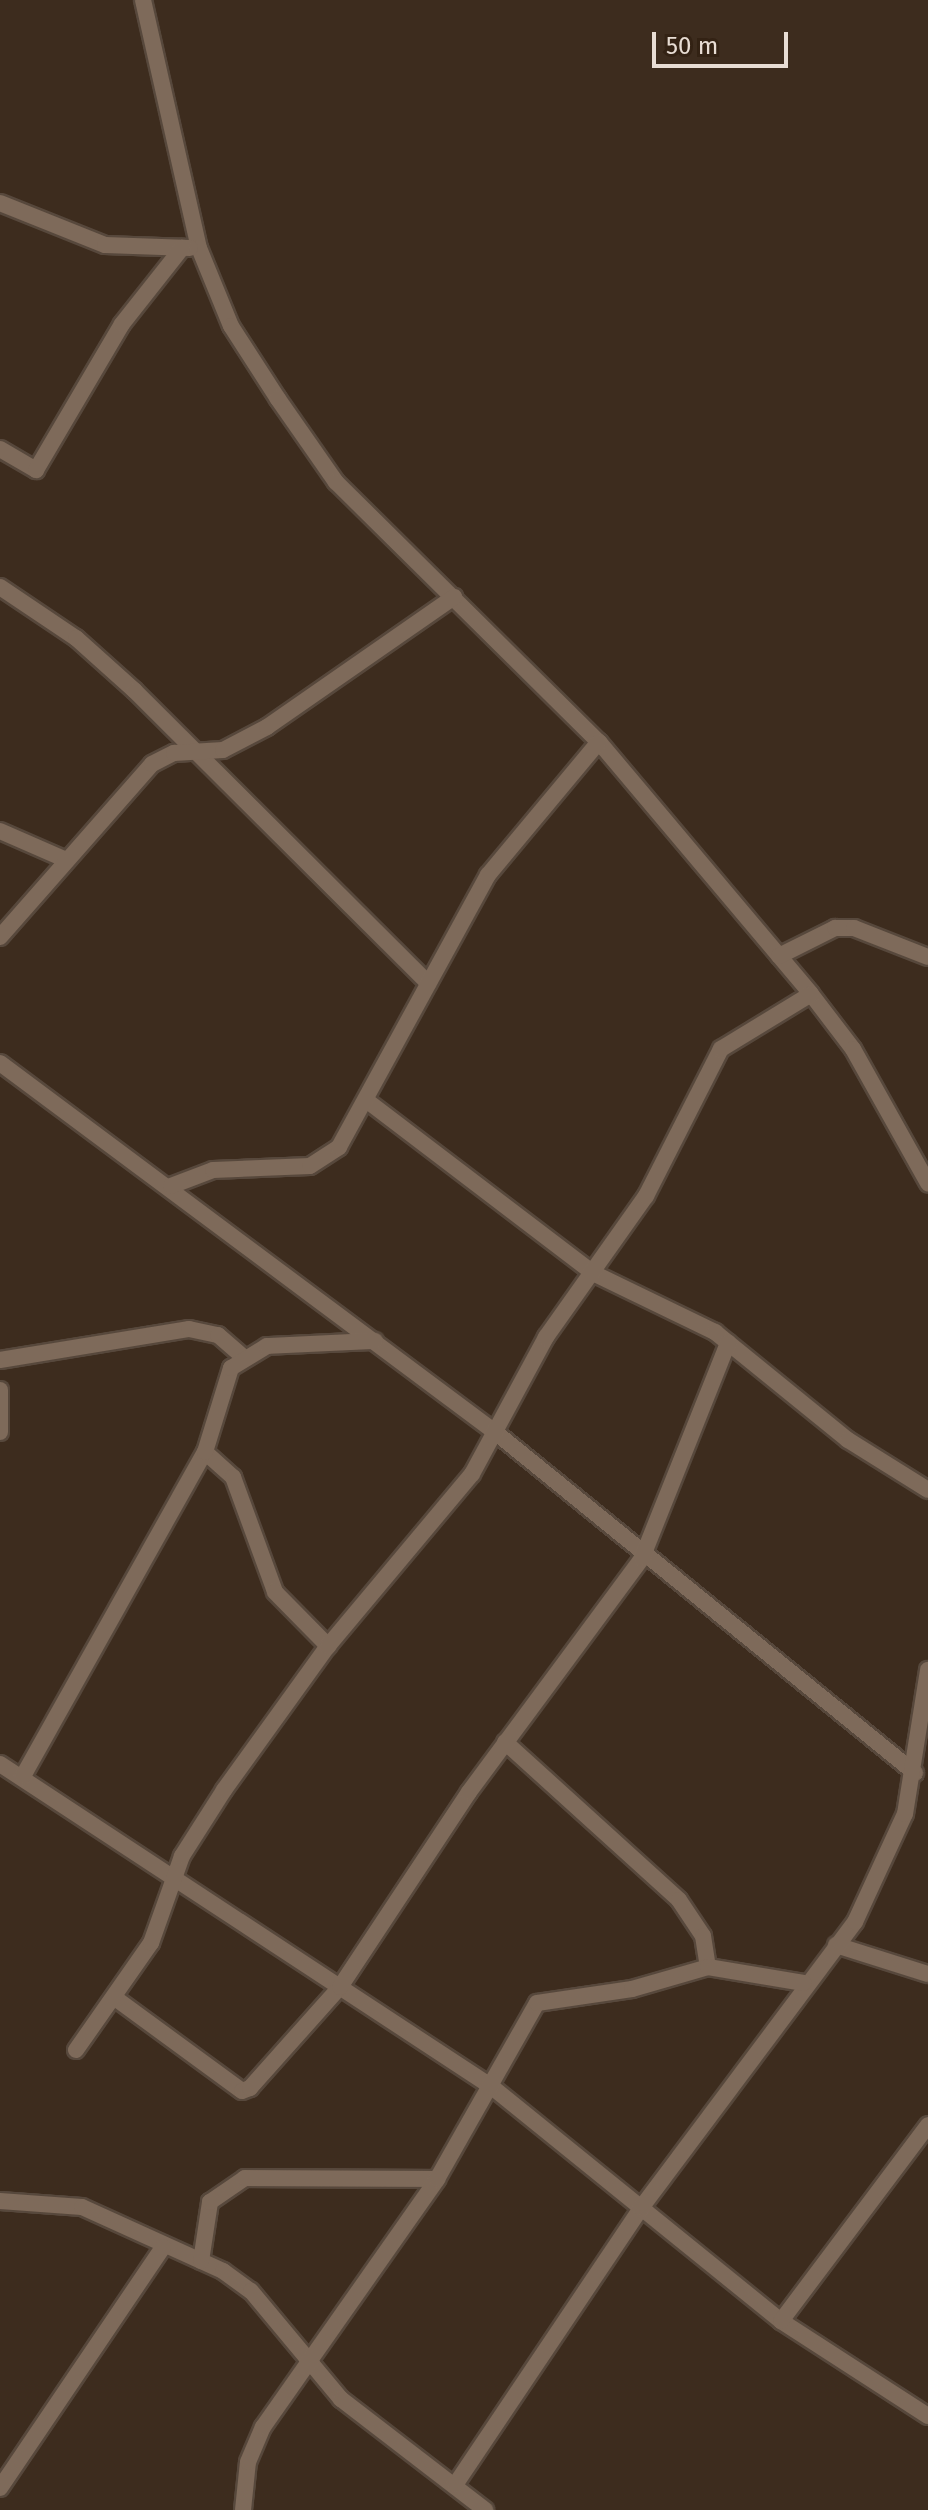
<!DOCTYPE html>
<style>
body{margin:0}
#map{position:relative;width:928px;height:2510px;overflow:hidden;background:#3d2c1e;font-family:"Fira Sans",sans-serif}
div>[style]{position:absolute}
.roads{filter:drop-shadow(2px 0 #57483c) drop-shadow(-2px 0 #57483c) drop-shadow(0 2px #57483c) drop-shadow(0 -2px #57483c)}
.street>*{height:16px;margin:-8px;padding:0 8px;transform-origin:8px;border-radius:8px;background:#7e6a5a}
span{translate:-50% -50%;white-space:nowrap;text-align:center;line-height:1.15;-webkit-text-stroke:8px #332214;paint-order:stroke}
.scale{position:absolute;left:652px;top:32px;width:136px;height:36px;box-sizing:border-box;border:4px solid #e8ddd4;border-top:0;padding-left:10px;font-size:24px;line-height:28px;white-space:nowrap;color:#e8ddd4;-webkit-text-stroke:6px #332214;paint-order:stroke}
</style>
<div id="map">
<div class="roads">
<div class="street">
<i style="left:143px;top:0;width:254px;rotate:77.3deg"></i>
<i style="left:199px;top:248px;width:84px;rotate:67.7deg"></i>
<i style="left:231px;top:326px;width:87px;rotate:57.2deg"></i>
<i style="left:278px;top:399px;width:101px;rotate:55.1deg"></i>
<i style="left:336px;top:482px;width:370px;rotate:44.7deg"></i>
<i style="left:599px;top:742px;width:329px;rotate:49.9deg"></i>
<i style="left:811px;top:994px;width:69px;rotate:52.6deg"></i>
<i style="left:853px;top:1049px;width:154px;rotate:60.8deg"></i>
<i style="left:0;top:203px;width:113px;rotate:21.8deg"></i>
<i style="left:105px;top:245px;width:85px;rotate:2deg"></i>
<i style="left:0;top:449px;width:42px;rotate:30.3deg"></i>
<i style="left:36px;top:470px;width:169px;rotate:-59.5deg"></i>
<i style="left:122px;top:324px;width:97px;rotate:-51.7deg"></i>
<i style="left:0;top:587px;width:92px;rotate:33.9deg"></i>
<i style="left:76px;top:638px;width:79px;rotate:41.9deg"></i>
<i style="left:135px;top:691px;width:414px;rotate:44.9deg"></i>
<i style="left:0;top:831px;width:70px;rotate:23.6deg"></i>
<i style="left:0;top:937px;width:230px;rotate:-48.7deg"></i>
<i style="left:152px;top:764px;width:25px;rotate:-27deg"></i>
<i style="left:174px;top:753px;width:49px;rotate:-3.5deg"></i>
<i style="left:223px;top:750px;width:50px;rotate:-27.6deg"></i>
<i style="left:267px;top:727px;width:228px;rotate:-34.8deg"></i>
<i style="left:779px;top:956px;width:63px;rotate:-26.6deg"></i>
<i style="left:835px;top:928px;width:19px"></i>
<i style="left:854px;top:928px;width:79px;rotate:21.4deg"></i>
<i style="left:0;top:1063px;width:617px;rotate:36.7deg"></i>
<i style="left:495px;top:1432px;width:541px;rotate:39.07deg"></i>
<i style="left:366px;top:1100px;width:285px;rotate:37.3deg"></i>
<i style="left:593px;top:1273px;width:136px;rotate:25.8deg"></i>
<i style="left:715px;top:1332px;width:171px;rotate:39.1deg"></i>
<i style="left:848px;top:1440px;width:94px;rotate:32deg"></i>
<i style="left:171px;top:1186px;width:45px;rotate:-20.9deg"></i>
<i style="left:213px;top:1170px;width:97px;rotate:-2.4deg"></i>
<i style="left:310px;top:1166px;width:35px;rotate:-33deg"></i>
<i style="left:339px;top:1147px;width:310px;rotate:-61.3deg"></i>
<i style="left:488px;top:875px;width:173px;rotate:-50.2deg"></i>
<i style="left:0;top:1360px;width:192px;rotate:-9.3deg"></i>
<i style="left:189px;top:1329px;width:30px;rotate:12deg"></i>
<i style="left:218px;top:1335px;width:32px;rotate:41deg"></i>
<i style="left:0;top:1390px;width:42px;rotate:90deg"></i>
<i style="left:205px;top:1452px;width:38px;rotate:42deg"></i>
<i style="left:233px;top:1477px;width:122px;rotate:69.9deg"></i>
<i style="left:275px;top:1592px;width:76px;rotate:45.5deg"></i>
<i style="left:505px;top:1742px;width:235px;rotate:42.2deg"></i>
<i style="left:679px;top:1900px;width:43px;rotate:56.3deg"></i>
<i style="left:703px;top:1936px;width:31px;rotate:81deg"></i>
<i style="left:0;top:1764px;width:589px;rotate:33.29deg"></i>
<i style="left:492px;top:2087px;width:372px;rotate:39deg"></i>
<i style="left:781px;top:2321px;width:175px;rotate:32.9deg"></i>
<i style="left:23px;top:1776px;width:372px;rotate:-60.7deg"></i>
<i style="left:205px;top:1452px;width:88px;rotate:-72.8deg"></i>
<i style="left:231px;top:1368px;width:42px;rotate:-31.4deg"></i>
<i style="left:267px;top:1346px;width:108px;rotate:-2.7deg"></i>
<i style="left:836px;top:1945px;width:96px;rotate:17.5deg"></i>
<i style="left:115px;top:1998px;width:157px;rotate:36.2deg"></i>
<i style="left:242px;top:2091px;width:9px;rotate:-21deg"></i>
<i style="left:250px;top:2088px;width:135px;rotate:-48.3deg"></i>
<i style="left:340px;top:1987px;width:234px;rotate:-56.5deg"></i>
<i style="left:469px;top:1792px;width:291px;rotate:-53.5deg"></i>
<i style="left:642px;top:1558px;width:232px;rotate:-68.2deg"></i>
<i style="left:76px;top:2050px;width:131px;rotate:-55deg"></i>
<i style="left:151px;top:1943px;width:92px;rotate:-70.4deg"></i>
<i style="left:182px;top:1856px;width:78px;rotate:-57.5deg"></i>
<i style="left:224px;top:1790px;width:178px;rotate:-54.2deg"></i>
<i style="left:328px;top:1646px;width:224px;rotate:-50.1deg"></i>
<i style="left:472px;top:1474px;width:156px;rotate:-61.6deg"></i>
<i style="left:546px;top:1337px;width:173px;rotate:-54.7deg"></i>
<i style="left:646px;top:1196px;width:165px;rotate:-63deg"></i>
<i style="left:721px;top:1049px;width:105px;rotate:-31.4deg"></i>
<i style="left:0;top:2201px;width:82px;rotate:4.2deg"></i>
<i style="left:82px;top:2207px;width:155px;rotate:24.4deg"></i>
<i style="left:223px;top:2271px;width:34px;rotate:36deg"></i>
<i style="left:251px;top:2291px;width:141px;rotate:50.2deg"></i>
<i style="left:341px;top:2399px;width:182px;rotate:37.6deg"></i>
<i style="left:201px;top:2261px;width:60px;rotate:-81.3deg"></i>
<i style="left:210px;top:2202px;width:42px;rotate:-34.4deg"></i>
<i style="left:245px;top:2178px;width:192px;rotate:0.3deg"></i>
<i style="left:781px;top:2321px;width:245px;rotate:-53.1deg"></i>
<i style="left:455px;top:2485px;width:334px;rotate:-56.1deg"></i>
<i style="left:641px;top:2208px;width:357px;rotate:-53.2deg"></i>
<i style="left:855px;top:1922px;width:119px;rotate:-65.2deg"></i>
<i style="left:905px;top:1814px;width:146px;rotate:-80.9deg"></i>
<i style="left:0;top:2488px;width:291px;rotate:-55.9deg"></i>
<i style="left:243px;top:2510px;width:48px;rotate:-84.1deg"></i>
<i style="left:248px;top:2462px;width:38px;rotate:-67deg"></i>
<i style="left:263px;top:2427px;width:303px;rotate:-54.9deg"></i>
<i style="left:437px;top:2179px;width:202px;rotate:-60.4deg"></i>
<i style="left:537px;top:2003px;width:96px;rotate:-8.4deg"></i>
<i style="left:632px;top:1989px;width:79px;rotate:-16.1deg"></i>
<i style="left:708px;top:1967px;width:97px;rotate:9.5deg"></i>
</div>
</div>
<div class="scale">50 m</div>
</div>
